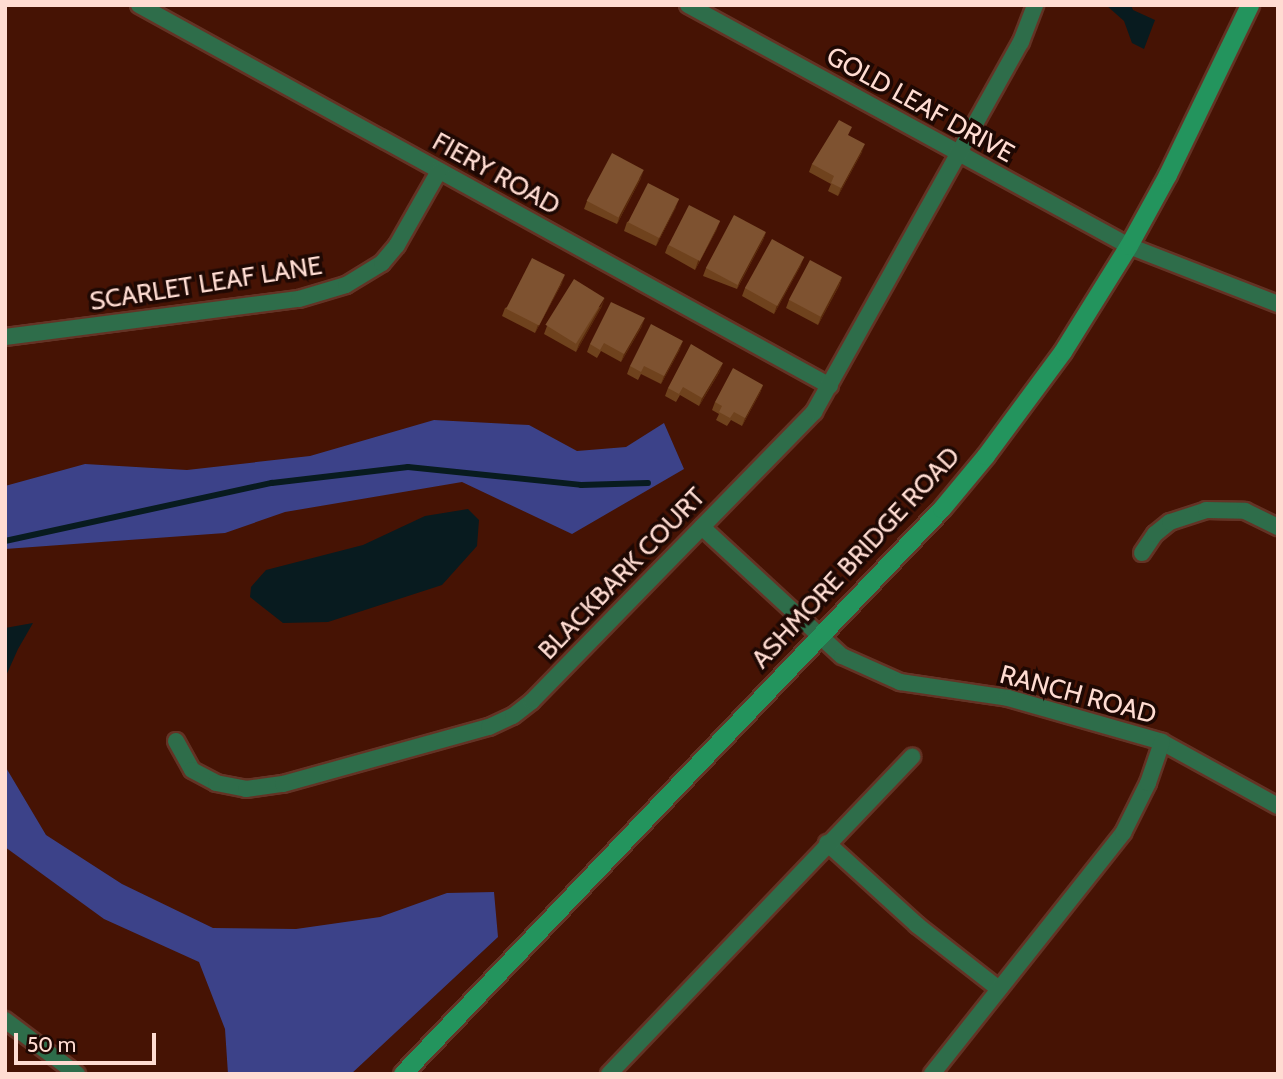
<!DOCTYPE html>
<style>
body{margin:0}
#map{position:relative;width:1283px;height:1079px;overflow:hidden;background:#461304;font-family:Cabin,sans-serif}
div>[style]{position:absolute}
.green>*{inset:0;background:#3c4289}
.water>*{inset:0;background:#081b1f}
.stream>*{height:6px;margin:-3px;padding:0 3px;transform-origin:3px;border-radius:3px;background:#081b1f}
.roads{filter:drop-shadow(2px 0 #643325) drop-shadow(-2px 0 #643325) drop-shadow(0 2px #643325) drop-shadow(0 -2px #643325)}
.street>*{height:16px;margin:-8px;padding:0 8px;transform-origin:8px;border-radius:8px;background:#2e6d4a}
.secondary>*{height:18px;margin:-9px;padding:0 9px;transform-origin:9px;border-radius:9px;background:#23945d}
.wall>*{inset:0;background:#6f421d}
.shaded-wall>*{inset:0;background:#58280b}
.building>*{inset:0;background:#7e5230;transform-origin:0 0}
span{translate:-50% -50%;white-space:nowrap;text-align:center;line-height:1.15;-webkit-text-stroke:7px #1e0803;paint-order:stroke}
.street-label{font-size:26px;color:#ffdcd2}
.frame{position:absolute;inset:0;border:7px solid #ffdcd2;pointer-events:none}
.scale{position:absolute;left:14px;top:1033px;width:142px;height:32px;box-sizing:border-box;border:4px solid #ffdcd2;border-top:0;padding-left:9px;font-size:21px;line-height:24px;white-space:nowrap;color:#ffdcd2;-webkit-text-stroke:5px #1e0803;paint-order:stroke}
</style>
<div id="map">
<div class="green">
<i style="clip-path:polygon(434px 420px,529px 425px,577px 451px,626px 447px,664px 423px,684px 469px,572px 534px,462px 482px,285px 512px,225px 533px,5px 549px,5px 486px,85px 464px,187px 470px,310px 456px)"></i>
<i style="clip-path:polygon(5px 766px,46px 835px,122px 884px,213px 928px,296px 929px,380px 917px,447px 893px,494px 892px,498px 937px,351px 1074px,228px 1074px,225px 1029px,199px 962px,104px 919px,5px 847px)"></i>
</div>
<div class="water">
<i style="clip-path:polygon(1106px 5px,1131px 5px,1133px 10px,1155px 20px,1144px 49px,1132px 43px,1124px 21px)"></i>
<i style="clip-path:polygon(468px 509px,479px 520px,477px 546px,442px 585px,328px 622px,283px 623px,250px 597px,251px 587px,266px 570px,363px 545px,425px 516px)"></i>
<i style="clip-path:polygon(33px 623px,18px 649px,5px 678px,5px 628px)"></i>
</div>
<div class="stream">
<i style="left:5px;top:541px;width:273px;rotate:-12.3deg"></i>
<i style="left:272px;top:483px;width:137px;rotate:-6.7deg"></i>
<i style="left:408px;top:467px;width:174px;rotate:5.9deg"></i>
<i style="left:581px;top:485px;width:67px;rotate:-1.7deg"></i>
</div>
<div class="roads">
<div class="street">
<i style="left:139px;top:5px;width:789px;rotate:28.87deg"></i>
<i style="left:688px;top:5px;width:503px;rotate:28.66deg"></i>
<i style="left:1129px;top:246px;width:160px;rotate:21.3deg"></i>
<i style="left:5px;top:337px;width:296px;rotate:-7.4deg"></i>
<i style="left:299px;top:299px;width:49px;rotate:-16.6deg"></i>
<i style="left:346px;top:285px;width:42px;rotate:-31.4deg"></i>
<i style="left:382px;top:263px;width:23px;rotate:-50deg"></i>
<i style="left:397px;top:245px;width:85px;rotate:-60.4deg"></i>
<i style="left:702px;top:527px;width:190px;rotate:42.7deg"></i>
<i style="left:842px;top:656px;width:64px;rotate:24.1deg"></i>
<i style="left:900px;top:682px;width:109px;rotate:8.4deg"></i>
<i style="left:1008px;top:698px;width:160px;rotate:15.9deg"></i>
<i style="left:1162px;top:742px;width:132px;rotate:28.9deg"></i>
<i style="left:1142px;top:553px;width:23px;rotate:-56deg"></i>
<i style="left:1155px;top:534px;width:19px;rotate:-39deg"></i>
<i style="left:1170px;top:522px;width:38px;rotate:-18deg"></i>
<i style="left:1206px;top:510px;width:39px;rotate:1deg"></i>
<i style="left:1245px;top:511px;width:37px;rotate:26deg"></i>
<i style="left:176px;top:741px;width:33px;rotate:61deg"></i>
<i style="left:192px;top:770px;width:27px;rotate:28deg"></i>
<i style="left:216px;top:783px;width:31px;rotate:11deg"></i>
<i style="left:246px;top:789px;width:37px;rotate:-8deg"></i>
<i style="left:283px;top:784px;width:214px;rotate:-15.5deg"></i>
<i style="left:489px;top:727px;width:26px;rotate:-25deg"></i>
<i style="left:513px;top:716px;width:24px;rotate:-38deg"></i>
<i style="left:532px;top:701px;width:404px;rotate:-45.7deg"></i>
<i style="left:814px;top:412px;width:424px;rotate:-60.8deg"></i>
<i style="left:1021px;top:42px;width:40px;rotate:-69deg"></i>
<i style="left:827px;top:843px;width:122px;rotate:42.3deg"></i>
<i style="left:917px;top:925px;width:104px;rotate:38deg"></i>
<i style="left:5px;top:1020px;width:90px;rotate:36.9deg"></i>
<i style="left:609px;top:1074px;width:439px;rotate:-46.3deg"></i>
<i style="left:932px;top:1074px;width:308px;rotate:-51.6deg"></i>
<i style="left:1123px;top:833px;width:56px;rotate:-63.4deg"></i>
<i style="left:1148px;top:783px;width:43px;rotate:-71.1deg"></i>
</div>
<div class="secondary">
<i style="left:403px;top:1074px;width:781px;rotate:-46.35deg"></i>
<i style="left:942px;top:509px;width:69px;rotate:-50.3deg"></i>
<i style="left:986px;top:456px;width:129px;rotate:-53.5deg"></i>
<i style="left:1063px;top:352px;width:125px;rotate:-58.1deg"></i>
<i style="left:1129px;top:246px;width:81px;rotate:-61.2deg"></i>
<i style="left:1168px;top:175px;width:189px;rotate:-64.2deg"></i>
</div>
</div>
<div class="wall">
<i style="clip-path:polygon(849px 136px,862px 152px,838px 196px,828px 191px,831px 184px,809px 172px,812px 164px)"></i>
<i style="clip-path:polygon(641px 178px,617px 224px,584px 209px,587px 201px)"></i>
<i style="clip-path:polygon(676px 207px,656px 246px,624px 231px,627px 222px)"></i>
<i style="clip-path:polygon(717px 229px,695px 270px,665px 253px,668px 245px)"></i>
<i style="clip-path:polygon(766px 232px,763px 240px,737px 289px,703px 276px,706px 268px)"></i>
<i style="clip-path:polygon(801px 265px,774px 314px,742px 296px,745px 288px)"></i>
<i style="clip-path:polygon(842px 277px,839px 286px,818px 325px,786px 308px,789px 300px)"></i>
<i style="clip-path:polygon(562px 283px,535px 333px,502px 316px,505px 308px)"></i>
<i style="clip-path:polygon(602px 306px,576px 352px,544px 334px,547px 326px)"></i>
<i style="clip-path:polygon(642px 326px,621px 362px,601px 351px,597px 358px,587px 352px,590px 344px)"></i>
<i style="clip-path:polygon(680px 349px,661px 384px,641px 374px,638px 380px,627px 374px,630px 366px)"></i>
<i style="clip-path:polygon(720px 371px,699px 406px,680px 395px,676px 402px,665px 396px,668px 388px)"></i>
<i style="clip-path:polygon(763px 385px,760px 393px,742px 426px,731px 420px,727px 426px,716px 420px,719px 414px,712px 410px,715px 402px)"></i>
</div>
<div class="shaded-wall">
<i style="clip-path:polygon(865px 144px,862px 152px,838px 196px,841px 188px)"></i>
<i style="clip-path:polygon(644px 170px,641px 178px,617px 224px,620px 215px)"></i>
<i style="clip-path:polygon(679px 199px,676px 207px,656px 246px,659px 238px)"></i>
<i style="clip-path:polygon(720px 221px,717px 229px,695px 270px,698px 261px)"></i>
<i style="clip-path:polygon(766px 232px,763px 240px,737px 289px,740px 280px)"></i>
<i style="clip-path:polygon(804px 257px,801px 265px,774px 314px,777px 305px)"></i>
<i style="clip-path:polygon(565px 275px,562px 283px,535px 333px,538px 325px)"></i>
<i style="clip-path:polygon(842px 277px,839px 286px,818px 325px,821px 317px)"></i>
<i style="clip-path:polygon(605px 298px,602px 306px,576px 352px,579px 344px)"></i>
<i style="clip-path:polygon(645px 318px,642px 326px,621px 362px,624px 354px)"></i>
<i style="clip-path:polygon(683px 341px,680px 349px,661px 384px,664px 376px)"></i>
<i style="clip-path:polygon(723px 363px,720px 371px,699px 406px,702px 398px)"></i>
<i style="clip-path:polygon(763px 385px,760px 393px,742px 426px,745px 418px)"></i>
</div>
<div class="building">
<i style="clip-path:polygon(839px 120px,852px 127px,848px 135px,865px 144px,841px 188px,831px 183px,834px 176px,812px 164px)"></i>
<i style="left:612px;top:153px;width:36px;height:54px;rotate:28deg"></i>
<i style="left:648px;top:183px;width:35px;height:44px;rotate:27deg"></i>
<i style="left:689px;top:205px;width:35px;height:45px;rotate:27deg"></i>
<i style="left:734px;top:215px;width:36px;height:60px;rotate:28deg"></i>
<i style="left:772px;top:239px;width:37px;height:56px;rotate:29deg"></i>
<i style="left:532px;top:258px;width:37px;height:57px;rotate:27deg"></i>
<i style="left:810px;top:260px;width:36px;height:45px;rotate:28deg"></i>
<i style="left:574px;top:279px;width:36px;height:54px;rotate:32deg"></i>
<i style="clip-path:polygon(611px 302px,645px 318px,624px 354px,604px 343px,600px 350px,590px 344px)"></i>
<i style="clip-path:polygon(651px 324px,683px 341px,664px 376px,644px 366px,641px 372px,630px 366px)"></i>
<i style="clip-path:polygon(691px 344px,723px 363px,702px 398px,683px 387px,679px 394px,668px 388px)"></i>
<i style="clip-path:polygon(733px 368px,763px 385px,745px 418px,734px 412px,730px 418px,719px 412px,722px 406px,715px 402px)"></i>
</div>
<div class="street-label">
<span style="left:920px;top:105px;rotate:29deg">GOLD LEAF DRIVE</span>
<span style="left:496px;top:174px;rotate:29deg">FIERY ROAD</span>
<span style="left:206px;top:284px;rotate:-9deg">SCARLET LEAF LANE</span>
<span style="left:856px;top:558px;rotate:-47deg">ASHMORE BRIDGE ROAD</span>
<span style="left:622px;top:574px;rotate:-46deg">BLACKBARK COURT</span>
<span style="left:1078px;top:695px;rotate:15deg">RANCH ROAD</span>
</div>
<div class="frame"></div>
<div class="scale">50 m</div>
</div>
